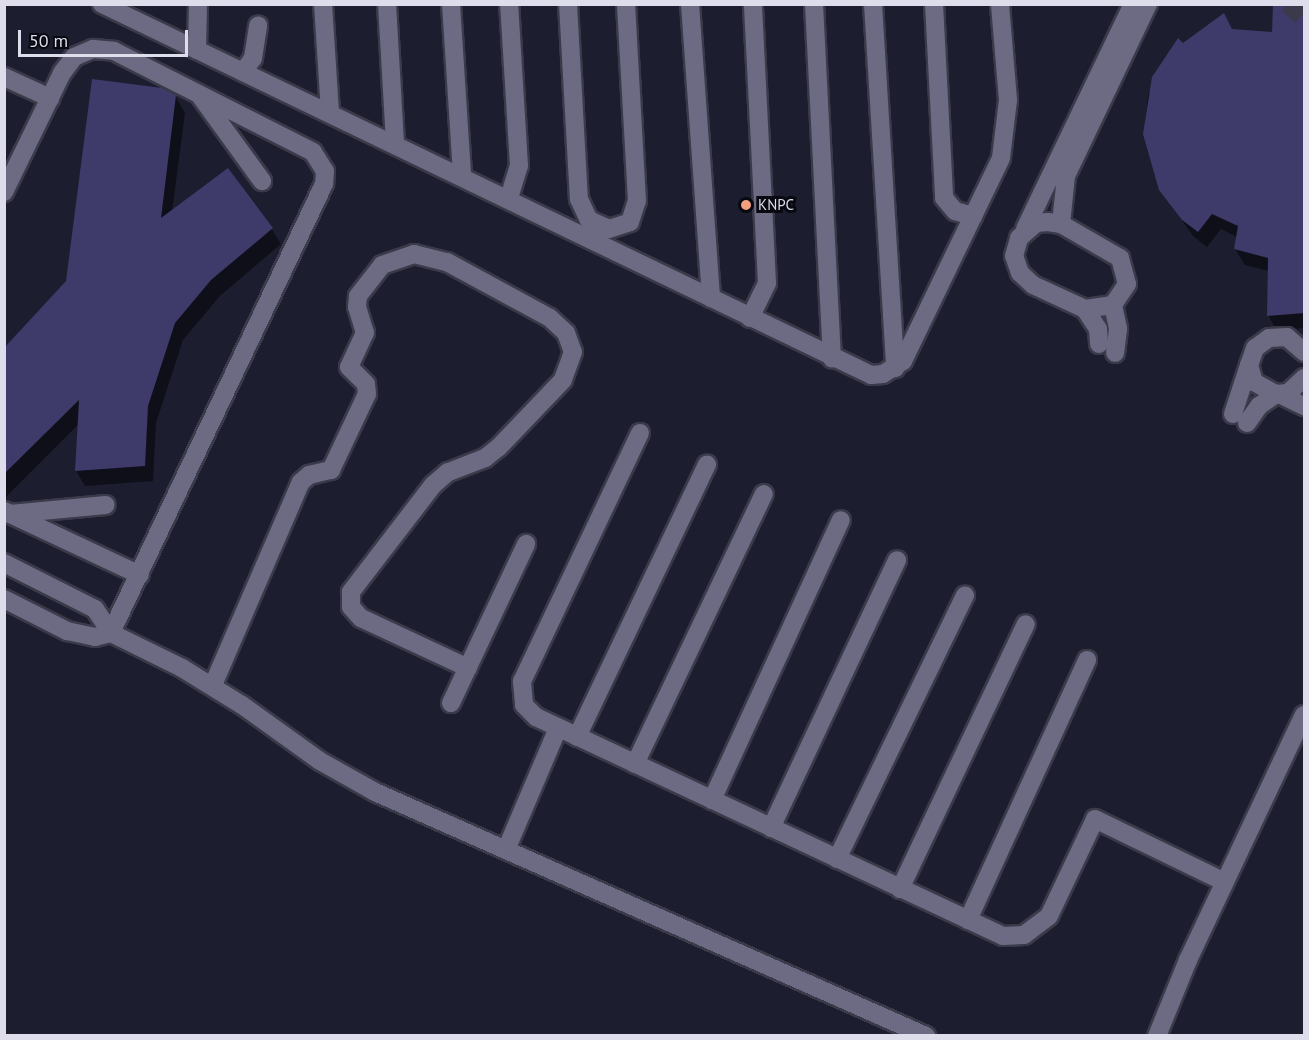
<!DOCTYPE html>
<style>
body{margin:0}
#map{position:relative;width:1309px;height:1040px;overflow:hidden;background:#1d1d30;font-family:"PT Sans",sans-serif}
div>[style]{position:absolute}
.shadow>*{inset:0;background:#0007}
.building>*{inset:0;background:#3e3a6a}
.minor-tunnel>*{height:18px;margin-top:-9px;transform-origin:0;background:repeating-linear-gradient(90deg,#3a3a4c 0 18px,transparent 0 27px)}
.roads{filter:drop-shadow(2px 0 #3b3a4a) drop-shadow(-2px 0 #3b3a4a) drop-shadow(0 2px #3b3a4a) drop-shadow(0 -2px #3b3a4a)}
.minor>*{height:18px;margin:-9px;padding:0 9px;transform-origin:9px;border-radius:9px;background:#6c6b83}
.dots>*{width:16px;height:16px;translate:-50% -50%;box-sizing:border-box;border:3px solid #080810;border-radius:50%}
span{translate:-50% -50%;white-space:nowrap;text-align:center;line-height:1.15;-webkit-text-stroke:6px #080810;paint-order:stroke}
.poi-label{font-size:15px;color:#ddddeb}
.left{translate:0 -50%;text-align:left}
.frame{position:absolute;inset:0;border:6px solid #ddddeb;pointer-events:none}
.scale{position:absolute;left:18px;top:30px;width:170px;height:27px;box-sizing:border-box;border:3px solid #ddddeb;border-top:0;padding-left:8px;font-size:18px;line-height:21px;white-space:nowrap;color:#ddddeb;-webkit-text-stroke:4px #080810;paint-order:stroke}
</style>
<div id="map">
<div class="shadow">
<i style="clip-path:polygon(1304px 14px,1304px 328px,1277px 331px,1268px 315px,1269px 271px,1245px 265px,1235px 249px,1237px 237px,1221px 229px,1207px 247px,1193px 236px,1160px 189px,1144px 134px,1148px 96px,1161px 64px,1178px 40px,1183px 45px,1224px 15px,1233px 31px,1274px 33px)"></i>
<i style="clip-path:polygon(175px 96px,185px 113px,172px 212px,271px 228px,281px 244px,220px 296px,183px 340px,156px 423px,153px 481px,85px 486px,76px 471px,79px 424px,4px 499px,4px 350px,67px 281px)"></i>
</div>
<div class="building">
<i style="clip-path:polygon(1273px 4px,1305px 10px,1305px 313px,1267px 316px,1268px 258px,1234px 249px,1238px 226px,1212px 214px,1198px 232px,1182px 220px,1159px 190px,1143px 134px,1152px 77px,1178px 38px,1183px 43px,1224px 13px,1232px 29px,1272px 32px)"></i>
<i style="clip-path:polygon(92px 79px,162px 88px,176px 95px,161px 218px,228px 168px,273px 228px,211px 280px,175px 323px,148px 406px,145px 466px,75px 471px,79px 400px,4px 474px,4px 348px,66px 281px)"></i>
</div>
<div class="minor-tunnel">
<i style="left:1288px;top:4px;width:22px;rotate:43deg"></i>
</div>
<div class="roads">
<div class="minor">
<i style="left:102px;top:4px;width:854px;rotate:25.75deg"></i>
<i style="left:871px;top:375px;width:12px;rotate:-5deg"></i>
<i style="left:883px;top:374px;width:24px;rotate:-33deg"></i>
<i style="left:903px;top:361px;width:225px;rotate:-64.2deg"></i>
<i style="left:1001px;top:158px;width:58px;rotate:-83.1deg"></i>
<i style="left:1008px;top:100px;width:96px;rotate:-94.8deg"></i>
<i style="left:323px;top:4px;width:109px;rotate:86.3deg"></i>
<i style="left:387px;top:4px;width:139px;rotate:86.7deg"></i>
<i style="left:451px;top:4px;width:171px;rotate:86.3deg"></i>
<i style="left:568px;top:4px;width:195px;rotate:86.8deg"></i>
<i style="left:579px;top:199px;width:23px;rotate:65deg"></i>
<i style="left:589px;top:220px;width:22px;rotate:24deg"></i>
<i style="left:609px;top:229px;width:22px;rotate:-18deg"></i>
<i style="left:630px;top:222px;width:22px;rotate:-72deg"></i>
<i style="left:637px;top:201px;width:197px;rotate:-93.2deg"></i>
<i style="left:690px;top:4px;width:295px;rotate:85.9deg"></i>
<i style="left:814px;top:4px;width:355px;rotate:87.1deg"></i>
<i style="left:873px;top:4px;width:365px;rotate:86.5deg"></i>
<i style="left:934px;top:4px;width:194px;rotate:87deg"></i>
<i style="left:944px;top:198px;width:17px;rotate:50deg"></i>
<i style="left:955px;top:211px;width:19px;rotate:16deg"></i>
<i style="left:197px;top:50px;width:46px;rotate:-88.8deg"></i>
<i style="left:243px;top:72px;width:17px;rotate:-54deg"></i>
<i style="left:253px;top:58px;width:33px;rotate:-81deg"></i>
<i style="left:4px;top:77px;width:51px;rotate:24.5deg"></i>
<i style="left:201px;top:97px;width:104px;rotate:54deg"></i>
<i style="left:4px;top:192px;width:132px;rotate:-64deg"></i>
<i style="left:62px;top:73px;width:20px;rotate:-53deg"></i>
<i style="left:74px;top:57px;width:21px;rotate:-23deg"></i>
<i style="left:93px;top:49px;width:21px;rotate:5deg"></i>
<i style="left:114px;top:51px;width:223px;rotate:26.9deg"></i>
<i style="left:313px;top:152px;width:22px;rotate:58deg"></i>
<i style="left:325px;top:171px;width:13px;rotate:94deg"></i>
<i style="left:324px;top:184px;width:497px;rotate:115.4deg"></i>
<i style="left:509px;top:198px;width:34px;rotate:-73deg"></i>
<i style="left:519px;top:166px;width:162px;rotate:-93.5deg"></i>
<i style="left:1048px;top:222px;width:13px;rotate:9deg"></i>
<i style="left:1061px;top:224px;width:68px;rotate:30deg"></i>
<i style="left:1120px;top:258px;width:27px;rotate:75deg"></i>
<i style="left:1127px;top:284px;width:25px;rotate:124deg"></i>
<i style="left:1113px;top:305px;width:28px;rotate:172deg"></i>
<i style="left:1085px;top:309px;width:57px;rotate:-155.2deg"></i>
<i style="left:1033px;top:285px;width:18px;rotate:-137deg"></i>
<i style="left:1020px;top:273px;width:18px;rotate:-109deg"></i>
<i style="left:1014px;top:256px;width:19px;rotate:-74deg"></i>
<i style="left:1019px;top:238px;width:23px;rotate:-41deg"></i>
<i style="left:1036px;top:223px;width:12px;rotate:-5deg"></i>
<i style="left:1061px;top:224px;width:48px;rotate:-84.1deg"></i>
<i style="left:1066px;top:176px;width:191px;rotate:-64.5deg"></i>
<i style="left:1025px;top:229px;width:250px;rotate:-64.4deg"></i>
<i style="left:1113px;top:305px;width:25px;rotate:78deg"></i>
<i style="left:1118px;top:329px;width:24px;rotate:97deg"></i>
<i style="left:1085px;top:309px;width:24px;rotate:57deg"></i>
<i style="left:1098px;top:329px;width:15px;rotate:86deg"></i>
<i style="left:750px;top:318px;width:39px;rotate:-64deg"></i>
<i style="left:767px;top:283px;width:279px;rotate:-92.9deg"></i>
<i style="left:1304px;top:352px;width:23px;rotate:-139deg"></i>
<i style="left:1287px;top:337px;width:18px;rotate:177deg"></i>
<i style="left:1269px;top:338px;width:17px;rotate:144deg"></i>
<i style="left:1255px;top:348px;width:18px;rotate:109deg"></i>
<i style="left:1249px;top:365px;width:18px;rotate:74deg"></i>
<i style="left:1254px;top:382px;width:25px;rotate:29deg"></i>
<i style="left:1276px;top:394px;width:12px;rotate:-5deg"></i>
<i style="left:1288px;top:393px;width:22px;rotate:-43deg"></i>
<i style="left:1279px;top:394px;width:28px;rotate:26deg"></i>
<i style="left:1233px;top:414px;width:52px;rotate:-71.9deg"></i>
<i style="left:1247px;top:423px;width:21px;rotate:-55deg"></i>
<i style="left:1259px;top:406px;width:21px;rotate:-35deg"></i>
<i style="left:640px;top:433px;width:275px;rotate:115.4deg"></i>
<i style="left:522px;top:681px;width:24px;rotate:85deg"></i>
<i style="left:524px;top:705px;width:17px;rotate:45deg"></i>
<i style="left:536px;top:717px;width:516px;rotate:25.12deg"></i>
<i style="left:1003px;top:936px;width:21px;rotate:-3deg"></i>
<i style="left:1024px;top:935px;width:31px;rotate:-37deg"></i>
<i style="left:1049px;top:916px;width:107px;rotate:-64.6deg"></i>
<i style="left:1095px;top:819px;width:144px;rotate:25.9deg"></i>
<i style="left:4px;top:511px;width:150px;rotate:25.2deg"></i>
<i style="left:10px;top:514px;width:96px;rotate:-5.4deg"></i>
<i style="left:4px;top:563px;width:102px;rotate:26.8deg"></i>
<i style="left:95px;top:609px;width:29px;rotate:56deg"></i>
<i style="left:4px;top:599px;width:71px;rotate:26.9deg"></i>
<i style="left:67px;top:631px;width:29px;rotate:12deg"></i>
<i style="left:95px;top:637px;width:16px;rotate:-14deg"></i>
<i style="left:111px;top:633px;width:79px;rotate:26.2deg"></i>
<i style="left:182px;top:668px;width:70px;rotate:31.7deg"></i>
<i style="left:242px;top:705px;width:96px;rotate:35.7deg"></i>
<i style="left:320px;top:761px;width:63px;rotate:29.4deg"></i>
<i style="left:375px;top:792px;width:603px;rotate:23.89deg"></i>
<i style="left:213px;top:685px;width:221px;rotate:-66.6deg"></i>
<i style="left:301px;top:482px;width:11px;rotate:-41deg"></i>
<i style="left:309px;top:475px;width:23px;rotate:-13deg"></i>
<i style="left:331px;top:470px;width:84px;rotate:-64.7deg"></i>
<i style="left:367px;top:394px;width:10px;rotate:-96deg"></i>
<i style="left:366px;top:384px;width:24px;rotate:-135deg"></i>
<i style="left:349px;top:367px;width:38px;rotate:-65deg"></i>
<i style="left:365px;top:333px;width:27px;rotate:-107deg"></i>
<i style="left:357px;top:307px;width:11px;rotate:-85deg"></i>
<i style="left:358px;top:296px;width:39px;rotate:-52deg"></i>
<i style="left:382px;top:265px;width:34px;rotate:-19deg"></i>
<i style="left:414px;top:254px;width:34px;rotate:14deg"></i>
<i style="left:447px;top:262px;width:117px;rotate:28.5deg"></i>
<i style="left:550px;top:318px;width:22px;rotate:43deg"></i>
<i style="left:566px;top:333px;width:20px;rotate:70deg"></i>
<i style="left:573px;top:352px;width:30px;rotate:110deg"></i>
<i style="left:563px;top:380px;width:93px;rotate:133.7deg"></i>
<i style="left:499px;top:447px;width:18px;rotate:142deg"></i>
<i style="left:485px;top:458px;width:40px;rotate:159deg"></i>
<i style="left:448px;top:472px;width:20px;rotate:139deg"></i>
<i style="left:433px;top:485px;width:135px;rotate:127.5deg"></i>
<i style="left:351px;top:592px;width:15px;rotate:90deg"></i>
<i style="left:351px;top:607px;width:15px;rotate:48deg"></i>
<i style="left:361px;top:618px;width:118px;rotate:25deg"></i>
<i style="left:451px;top:703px;width:176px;rotate:-64.7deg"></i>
<i style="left:577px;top:737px;width:302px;rotate:-64.5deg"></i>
<i style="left:635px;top:764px;width:299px;rotate:-64.5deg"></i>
<i style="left:712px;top:800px;width:308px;rotate:-65.3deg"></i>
<i style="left:771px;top:828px;width:296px;rotate:-64.8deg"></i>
<i style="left:506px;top:850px;width:133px;rotate:-66.9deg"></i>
<i style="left:837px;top:859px;width:293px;rotate:-64.1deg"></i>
<i style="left:900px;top:889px;width:293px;rotate:-64.6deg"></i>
<i style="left:968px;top:920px;width:286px;rotate:-65.4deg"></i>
<i style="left:1157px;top:1036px;width:82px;rotate:-67.8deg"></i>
<i style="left:1188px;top:960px;width:271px;rotate:-64.7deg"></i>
</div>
</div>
<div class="dots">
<i style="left:746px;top:205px;background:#f2a07e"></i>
</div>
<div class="poi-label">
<span class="left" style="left:758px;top:205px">KNPC</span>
</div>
<div class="frame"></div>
<div class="scale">50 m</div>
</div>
